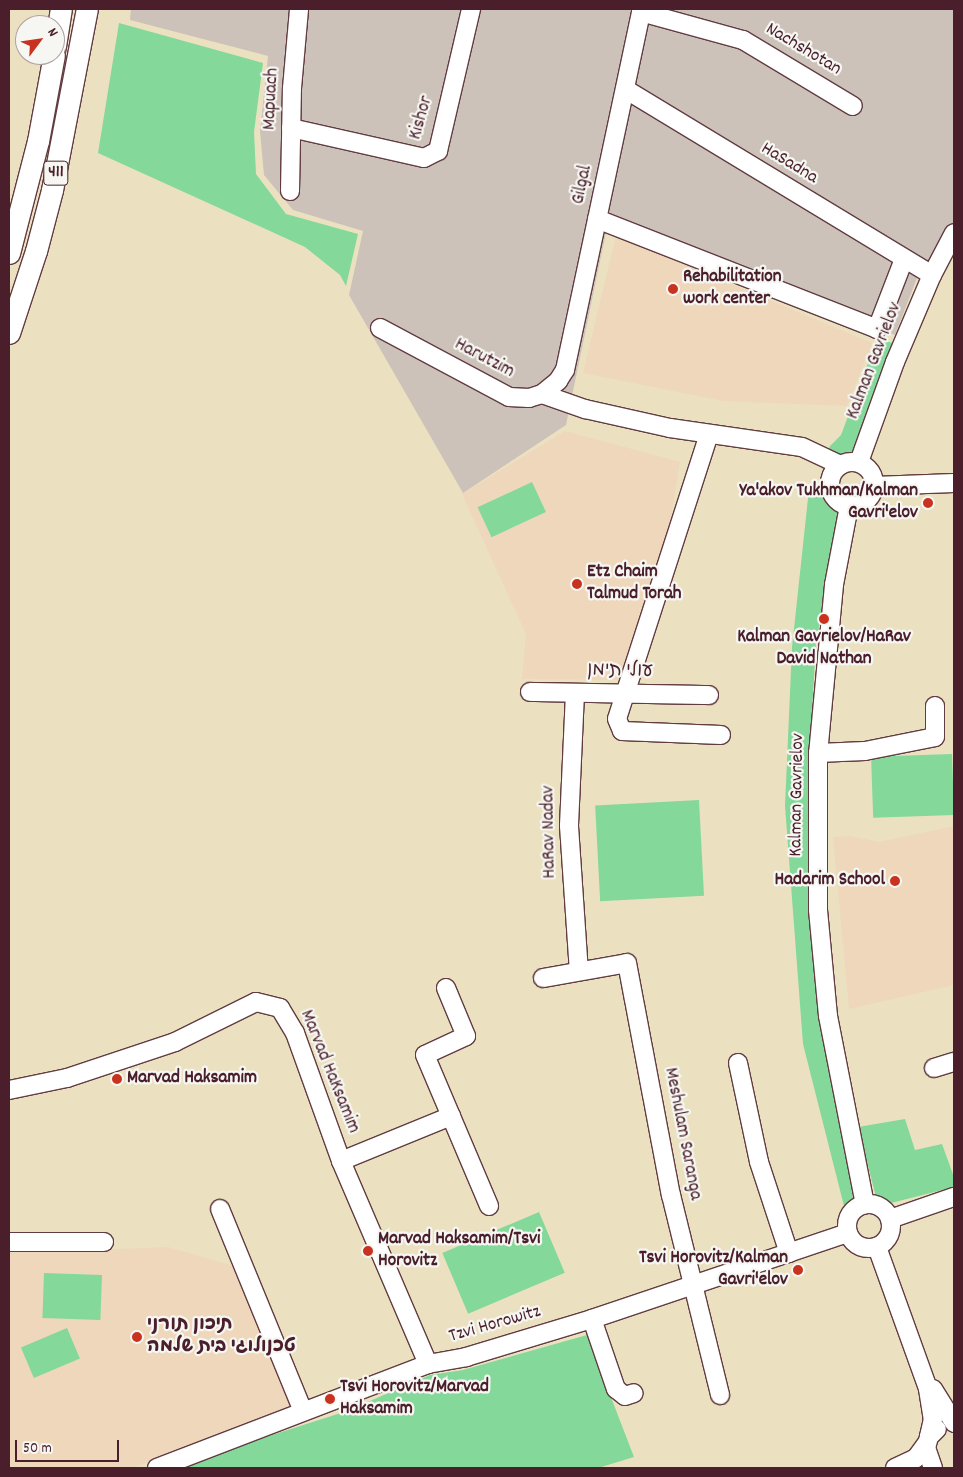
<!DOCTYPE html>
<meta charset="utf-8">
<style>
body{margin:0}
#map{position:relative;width:963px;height:1477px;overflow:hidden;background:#ebe1c0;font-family:Dekko,"Playpen Sans Hebrew",sans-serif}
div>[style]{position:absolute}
.built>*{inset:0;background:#eed7bb}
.industrial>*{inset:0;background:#ccc2b9}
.green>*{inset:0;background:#84d89a;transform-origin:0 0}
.roads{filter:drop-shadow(1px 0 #623c41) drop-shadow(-1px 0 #623c41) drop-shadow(0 1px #623c41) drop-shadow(0 -1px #623c41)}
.minor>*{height:18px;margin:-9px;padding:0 9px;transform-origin:9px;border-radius:9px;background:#fff}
.minor>.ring{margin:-9px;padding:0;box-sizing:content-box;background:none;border:18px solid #fff;border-radius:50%}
.major>*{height:21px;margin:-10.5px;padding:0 10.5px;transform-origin:10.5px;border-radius:10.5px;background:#fff}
.dots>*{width:14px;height:14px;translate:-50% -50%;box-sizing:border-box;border:2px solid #f6f6f2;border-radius:50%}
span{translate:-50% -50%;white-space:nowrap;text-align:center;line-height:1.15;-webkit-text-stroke:4.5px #f6f6f2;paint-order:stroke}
.shield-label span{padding:1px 4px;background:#f6f6f2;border:1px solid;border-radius:4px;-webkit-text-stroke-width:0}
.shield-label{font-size:18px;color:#4a1f2b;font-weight:700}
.street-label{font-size:19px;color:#4a1f2b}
.poi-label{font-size:19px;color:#4a1f2b;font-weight:700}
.left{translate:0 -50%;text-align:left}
.right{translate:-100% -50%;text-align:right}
.frame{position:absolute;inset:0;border:10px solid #4a1f2b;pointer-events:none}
.north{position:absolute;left:15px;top:15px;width:50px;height:50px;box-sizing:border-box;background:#f6f6f2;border:1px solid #b1a0a2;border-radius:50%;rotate:59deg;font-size:14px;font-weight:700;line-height:20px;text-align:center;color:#4a1f2b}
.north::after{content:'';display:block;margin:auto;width:18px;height:22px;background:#c8321e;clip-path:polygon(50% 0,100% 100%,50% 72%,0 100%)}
.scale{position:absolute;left:15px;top:1440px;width:104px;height:22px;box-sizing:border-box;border:2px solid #4a1f2b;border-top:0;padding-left:6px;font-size:15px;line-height:18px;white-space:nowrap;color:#4a1f2b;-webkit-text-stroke:4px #f6f6f2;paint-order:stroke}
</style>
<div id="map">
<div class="built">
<i style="clip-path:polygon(616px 236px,872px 343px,847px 406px,723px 401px,583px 373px)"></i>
<i style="clip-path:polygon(565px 431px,680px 462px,668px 535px,619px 680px,522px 679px,526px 634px,462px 494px)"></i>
<i style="clip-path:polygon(954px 826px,954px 985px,849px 1009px,833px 837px,850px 836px,879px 842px)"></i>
<i style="clip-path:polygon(168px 1247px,237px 1267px,294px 1407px,132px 1468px,9px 1468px,9px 1248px,92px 1250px)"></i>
</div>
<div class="industrial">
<i style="clip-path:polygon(131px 9px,954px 9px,954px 224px,917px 278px,895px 335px,609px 218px,566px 425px,463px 493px,349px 295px,363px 231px,293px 210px,264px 175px,260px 131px,268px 56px,130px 20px)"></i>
</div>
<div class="green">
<i style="clip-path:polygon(119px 23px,263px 63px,254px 132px,256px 174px,286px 214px,358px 234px,346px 286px,340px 275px,305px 247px,98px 153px)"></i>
<i style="clip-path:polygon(877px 339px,897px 344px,856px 454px,822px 469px,830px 446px,841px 435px)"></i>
<i style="left:532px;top:482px;width:33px;height:60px;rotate:65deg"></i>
<i style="clip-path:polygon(821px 485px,830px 502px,841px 510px,816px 643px,808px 781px,811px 893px,820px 1014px,828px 1068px,855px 1201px,846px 1214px,803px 1044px,785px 806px,792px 647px,809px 489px)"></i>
<i style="left:952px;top:754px;width:61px;height:81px;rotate:88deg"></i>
<i style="left:699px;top:800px;width:96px;height:104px;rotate:87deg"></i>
<i style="clip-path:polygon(905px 1119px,915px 1150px,942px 1144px,954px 1177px,954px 1187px,891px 1203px,876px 1197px,858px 1127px)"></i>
<i style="left:539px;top:1212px;width:66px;height:105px;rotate:67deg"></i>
<i style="left:44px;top:1273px;width:58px;height:45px;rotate:2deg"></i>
<i style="left:67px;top:1328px;width:33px;height:50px;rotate:67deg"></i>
<i style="clip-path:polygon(587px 1335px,634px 1457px,598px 1468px,169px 1468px,347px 1411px,430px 1375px,463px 1370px)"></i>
</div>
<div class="roads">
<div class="minor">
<i style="left:641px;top:12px;width:106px;rotate:15.4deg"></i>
<i style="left:743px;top:40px;width:128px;rotate:31deg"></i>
<i style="left:625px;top:89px;width:359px;rotate:31.2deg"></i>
<i style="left:291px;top:128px;width:136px;rotate:12.7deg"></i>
<i style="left:424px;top:158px;width:16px;rotate:-27deg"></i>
<i style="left:438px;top:151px;width:146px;rotate:-76.9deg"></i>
<i style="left:290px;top:191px;width:103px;rotate:-88.9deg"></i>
<i style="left:292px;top:88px;width:79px;rotate:-84.9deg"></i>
<i style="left:597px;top:219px;width:301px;rotate:21.4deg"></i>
<i style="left:877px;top:329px;width:75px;rotate:-68.9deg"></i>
<i style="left:380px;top:328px;width:146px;rotate:28.1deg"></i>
<i style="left:509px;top:397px;width:20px;rotate:3deg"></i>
<i style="left:529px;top:398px;width:14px;rotate:-17deg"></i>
<i style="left:542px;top:394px;width:21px;rotate:-39deg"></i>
<i style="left:558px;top:381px;width:13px;rotate:-58deg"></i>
<i style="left:565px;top:370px;width:369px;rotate:-78deg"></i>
<i style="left:542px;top:394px;width:46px;rotate:19.2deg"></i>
<i style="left:585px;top:409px;width:87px;rotate:12.6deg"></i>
<i style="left:670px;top:428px;width:133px;rotate:8.2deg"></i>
<i style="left:802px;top:447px;width:42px;rotate:25.3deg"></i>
<i style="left:709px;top:434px;width:299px;rotate:107.9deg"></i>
<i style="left:617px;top:719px;width:13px;rotate:67deg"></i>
<i style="left:622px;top:731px;width:99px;rotate:2.3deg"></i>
<i class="ring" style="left:830px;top:462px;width:26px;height:26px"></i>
<i style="left:859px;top:462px;width:106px;rotate:-70.2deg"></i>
<i style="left:895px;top:362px;width:95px;rotate:-67deg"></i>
<i style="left:932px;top:275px;width:47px;rotate:-62.4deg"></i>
<i style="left:874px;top:486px;width:80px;rotate:-2.1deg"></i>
<i style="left:849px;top:506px;width:80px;rotate:100.8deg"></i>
<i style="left:834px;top:585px;width:169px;rotate:95.4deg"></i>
<i style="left:818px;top:753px;width:157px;rotate:90deg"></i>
<i style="left:818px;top:910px;width:106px;rotate:84.6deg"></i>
<i style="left:828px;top:1016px;width:192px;rotate:78.9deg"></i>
<i style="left:530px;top:692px;width:179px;rotate:1deg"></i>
<i style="left:575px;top:693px;width:133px;rotate:92.6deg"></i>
<i style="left:569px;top:826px;width:145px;rotate:86.1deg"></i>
<i style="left:818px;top:753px;width:47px;rotate:-2.4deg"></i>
<i style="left:865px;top:751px;width:71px;rotate:-11.3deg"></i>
<i style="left:935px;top:737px;width:31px;rotate:-90deg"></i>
<i style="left:543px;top:978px;width:85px;rotate:-10.1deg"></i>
<i style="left:627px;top:963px;width:236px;rotate:79.3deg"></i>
<i style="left:671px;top:1195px;width:206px;rotate:76.2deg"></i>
<i style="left:446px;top:988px;width:52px;rotate:67.4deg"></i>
<i style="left:466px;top:1036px;width:45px;rotate:155.1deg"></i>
<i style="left:425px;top:1055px;width:164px;rotate:67deg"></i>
<i style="left:738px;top:1063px;width:101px;rotate:78deg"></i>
<i style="left:759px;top:1162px;width:96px;rotate:71.8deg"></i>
<i style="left:934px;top:1068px;width:21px;rotate:-17deg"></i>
<i style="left:9px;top:1090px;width:59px;rotate:-11.7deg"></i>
<i style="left:67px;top:1078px;width:114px;rotate:-18.4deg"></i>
<i style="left:175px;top:1042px;width:90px;rotate:-26.3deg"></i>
<i style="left:256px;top:1002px;width:25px;rotate:14deg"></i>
<i style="left:280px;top:1008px;width:29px;rotate:59deg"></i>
<i style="left:295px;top:1033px;width:136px;rotate:70.2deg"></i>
<i style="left:341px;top:1161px;width:221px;rotate:66.8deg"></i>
<i style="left:341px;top:1161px;width:119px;rotate:-22.2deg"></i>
<i class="ring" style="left:847px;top:1204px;width:26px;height:26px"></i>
<i style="left:220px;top:1209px;width:218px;rotate:67.7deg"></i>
<i style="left:890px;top:1219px;width:68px;rotate:-19deg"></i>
<i style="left:9px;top:1242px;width:95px"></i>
<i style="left:877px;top:1247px;width:151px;rotate:70.2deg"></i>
<i style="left:928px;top:1389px;width:30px;rotate:81deg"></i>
<i style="left:933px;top:1419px;width:18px;rotate:103deg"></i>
<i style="left:592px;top:1319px;width:74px;rotate:71.1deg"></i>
<i style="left:616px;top:1389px;width:11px;rotate:38deg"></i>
<i style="left:625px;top:1396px;width:9px;rotate:-18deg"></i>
<i style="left:933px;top:1389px;width:40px;rotate:58deg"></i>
<i style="left:157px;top:1468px;width:290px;rotate:-21deg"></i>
<i style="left:428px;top:1364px;width:39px;rotate:-10deg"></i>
<i style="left:466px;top:1357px;width:132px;rotate:-16.8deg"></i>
<i style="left:592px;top:1319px;width:270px;rotate:-18.6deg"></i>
<i style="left:895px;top:1468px;width:23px;rotate:-25deg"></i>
<i style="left:916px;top:1458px;width:17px;rotate:-54deg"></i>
<i style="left:933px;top:1468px;width:21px;rotate:-109deg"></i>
<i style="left:926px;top:1448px;width:11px;rotate:-75deg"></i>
<i style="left:929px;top:1437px;width:11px;rotate:-45deg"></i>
</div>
<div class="major">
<i style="left:55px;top:46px;width:37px;rotate:-81deg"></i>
<i style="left:9px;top:253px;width:116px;rotate:-75.5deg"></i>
<i style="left:38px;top:141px;width:87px;rotate:-79.5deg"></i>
<i style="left:9px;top:333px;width:86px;rotate:-71.8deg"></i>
<i style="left:36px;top:251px;width:63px;rotate:-75.3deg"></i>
<i style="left:52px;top:190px;width:184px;rotate:-79.1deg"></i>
</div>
</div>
<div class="dots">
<i style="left:673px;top:289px;background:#c8321e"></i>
<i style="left:928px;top:503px;background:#c8321e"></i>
<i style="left:577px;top:584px;background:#c8321e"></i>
<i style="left:824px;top:619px;background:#c8321e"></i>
<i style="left:895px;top:881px;background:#c8321e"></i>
<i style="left:117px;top:1079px;background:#c8321e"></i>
<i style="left:368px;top:1251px;background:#c8321e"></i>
<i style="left:798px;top:1270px;background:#c8321e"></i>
<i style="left:137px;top:1337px;background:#c8321e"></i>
<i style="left:330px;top:1399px;background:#c8321e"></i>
</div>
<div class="shield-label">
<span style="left:56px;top:173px">411</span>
</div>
<div class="street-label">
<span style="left:803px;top:50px;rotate:31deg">Nachshotan</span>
<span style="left:272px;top:99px;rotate:-87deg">Mapuach</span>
<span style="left:422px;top:118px;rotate:-74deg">Kishor</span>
<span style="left:789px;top:164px;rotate:31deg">HaSadna</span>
<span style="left:583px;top:185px;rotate:-78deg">Gilgal</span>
<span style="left:484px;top:359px;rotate:28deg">Harutzim</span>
<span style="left:875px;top:361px;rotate:-69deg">Kalman Gavrielov</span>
<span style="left:620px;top:672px;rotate:1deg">עולי תימן</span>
<span style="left:798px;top:795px;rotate:-89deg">Kalman Gavrielov</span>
<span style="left:550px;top:832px;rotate:-91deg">HaRav Nadav</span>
<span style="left:329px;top:1072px;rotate:68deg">Marvad HaKsamim</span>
<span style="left:682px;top:1134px;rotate:79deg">Meshulam Saranga</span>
<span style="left:495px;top:1325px;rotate:-16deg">Tzvi Horowitz</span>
</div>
<div class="poi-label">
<span class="left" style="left:683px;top:289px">Rehabilitation<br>work center</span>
<span class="right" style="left:918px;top:503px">Ya'akov Tukhman/Kalman<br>Gavri'elov</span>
<span class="left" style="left:587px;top:584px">Etz Chaim<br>Talmud Torah</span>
<span style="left:824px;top:649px">Kalman Gavrielov/HaRav<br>David Nathan</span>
<span class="right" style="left:885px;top:881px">Hadarim School</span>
<span class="left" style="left:127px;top:1079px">Marvad Haksamim</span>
<span class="left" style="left:378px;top:1251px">Marvad Haksamim/Tsvi<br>Horovitz</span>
<span class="right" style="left:788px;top:1270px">Tsvi Horovitz/Kalman<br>Gavri'elov</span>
<span class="left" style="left:147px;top:1337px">תיכון תורני<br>טכנולוגי בית שלמה</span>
<span class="left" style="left:340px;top:1399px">Tsvi Horovitz/Marvad<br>Haksamim</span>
</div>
<div class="frame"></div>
<div class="north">N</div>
<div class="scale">50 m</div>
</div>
